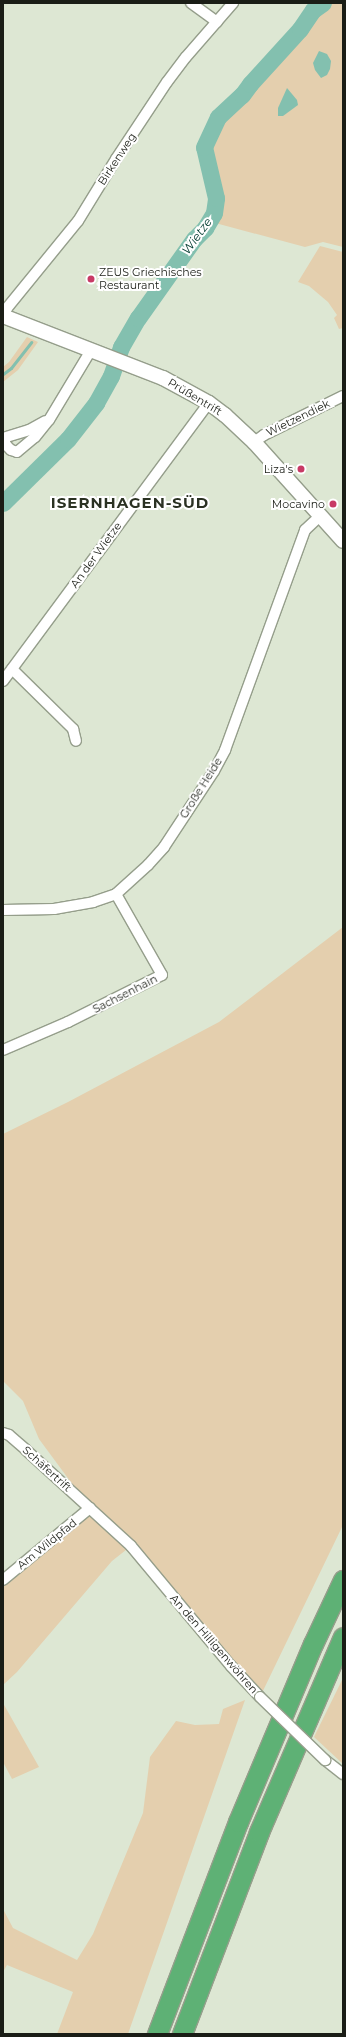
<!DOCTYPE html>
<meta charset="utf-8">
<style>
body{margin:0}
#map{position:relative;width:346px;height:2037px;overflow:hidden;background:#dde7d3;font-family:Montserrat,sans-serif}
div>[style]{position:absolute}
.green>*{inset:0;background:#e4cfae}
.water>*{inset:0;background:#83c0af}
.stream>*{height:3px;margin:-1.5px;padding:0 1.5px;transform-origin:1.5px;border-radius:1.5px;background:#83c0af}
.river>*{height:17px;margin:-8.5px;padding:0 8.5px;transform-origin:8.5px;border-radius:8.5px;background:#83c0af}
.roads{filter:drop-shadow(1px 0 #959e8b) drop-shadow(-1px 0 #959e8b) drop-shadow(0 1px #959e8b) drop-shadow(0 -1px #959e8b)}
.minor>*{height:10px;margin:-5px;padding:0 5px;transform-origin:5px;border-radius:5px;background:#fff}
.secondary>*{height:14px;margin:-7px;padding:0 7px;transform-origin:7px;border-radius:7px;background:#fff}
.motorway>*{height:19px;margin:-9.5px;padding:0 9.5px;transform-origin:9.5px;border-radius:9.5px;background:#5eb175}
.bridges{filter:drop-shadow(1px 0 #959e8b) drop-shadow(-1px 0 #959e8b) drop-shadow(0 1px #959e8b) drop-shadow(0 -1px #959e8b)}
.minor-bridge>*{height:10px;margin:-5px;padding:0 5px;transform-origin:5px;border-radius:5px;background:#fff}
.dots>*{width:11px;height:11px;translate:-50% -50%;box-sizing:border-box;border:2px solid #fff;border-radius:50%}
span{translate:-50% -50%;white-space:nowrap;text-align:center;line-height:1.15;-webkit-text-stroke:4px #fff;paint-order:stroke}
.street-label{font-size:11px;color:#1a1d16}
.poi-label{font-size:11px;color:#1a1d16}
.left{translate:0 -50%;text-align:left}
.right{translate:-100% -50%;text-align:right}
.water-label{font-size:12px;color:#084035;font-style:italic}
.district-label{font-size:15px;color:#2a3122;font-weight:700;letter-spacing:1px}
.frame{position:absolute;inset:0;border:4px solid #1a1d16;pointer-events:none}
</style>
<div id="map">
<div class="green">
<i style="clip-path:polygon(317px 3px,343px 3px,343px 247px,323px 242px,305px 247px,219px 224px,203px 225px,211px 212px,214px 198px,201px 146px,217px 115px,240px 94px,248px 82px,282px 46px,310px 9px)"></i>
<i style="clip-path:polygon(320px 246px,343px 252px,343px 328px,339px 329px,334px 318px,337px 315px,328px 302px,309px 286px,298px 282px)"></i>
<i style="clip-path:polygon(27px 337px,38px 342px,18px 370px,3px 382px,3px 367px,9px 362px)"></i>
<i style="clip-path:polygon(343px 927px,343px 1525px,260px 1697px,131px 1546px,112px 1561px,17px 1672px,3px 1685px,3px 1580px,90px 1508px,39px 1439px,23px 1401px,3px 1381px,3px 1134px,68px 1102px,219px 1022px)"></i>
<i style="clip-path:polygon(343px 1678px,343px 1764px,314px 1737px)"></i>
<i style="clip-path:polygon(245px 1700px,128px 2034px,57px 2034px,73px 1992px,7px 1965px,3px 1972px,3px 1909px,13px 1928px,77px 1960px,93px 1934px,143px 1813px,150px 1757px,176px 1721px,195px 1725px,219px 1724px,223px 1709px)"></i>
<i style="clip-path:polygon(3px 1703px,39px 1767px,12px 1779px,3px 1762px)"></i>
</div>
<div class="water">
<i style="clip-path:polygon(319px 51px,327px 54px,331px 61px,330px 69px,327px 75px,321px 78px,315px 70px,313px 63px)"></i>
<i style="clip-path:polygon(287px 88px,297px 100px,298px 105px,283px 116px,278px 116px,278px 108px)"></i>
</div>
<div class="stream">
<i style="left:3px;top:374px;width:10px;rotate:-37deg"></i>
<i style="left:11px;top:368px;width:33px;rotate:-52deg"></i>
</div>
<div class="river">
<i style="left:3px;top:503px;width:91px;rotate:-44.6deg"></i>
<i style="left:68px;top:439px;width:46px;rotate:-52.1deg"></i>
<i style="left:96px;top:403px;width:31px;rotate:-61deg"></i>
<i style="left:111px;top:376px;width:31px;rotate:-71deg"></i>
<i style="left:121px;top:347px;width:34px;rotate:-60deg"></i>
<i style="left:138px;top:318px;width:97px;rotate:-54.7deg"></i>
<i style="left:194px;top:239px;width:16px;rotate:-45deg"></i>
<i style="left:205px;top:228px;width:17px;rotate:-59deg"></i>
<i style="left:214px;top:213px;width:15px;rotate:-82deg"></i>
<i style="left:216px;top:198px;width:52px;rotate:-103.2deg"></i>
<i style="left:204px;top:147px;width:33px;rotate:-65deg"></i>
<i style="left:218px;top:117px;width:33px;rotate:-43deg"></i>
<i style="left:242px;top:95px;width:14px;rotate:-54deg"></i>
<i style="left:250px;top:84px;width:74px;rotate:-47.7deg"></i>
<i style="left:300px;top:29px;width:23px;rotate:-56deg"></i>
<i style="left:313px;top:10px;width:12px;rotate:-35deg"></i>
</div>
<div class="roads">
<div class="minor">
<i style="left:191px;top:3px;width:32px;rotate:36deg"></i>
<i style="left:3px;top:316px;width:9px;rotate:-63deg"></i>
<i style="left:7px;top:308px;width:112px;rotate:-50.8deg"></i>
<i style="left:78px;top:221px;width:73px;rotate:-58.5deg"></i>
<i style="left:116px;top:159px;width:92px;rotate:-56.5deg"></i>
<i style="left:167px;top:82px;width:31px;rotate:-53deg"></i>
<i style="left:186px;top:57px;width:72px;rotate:-49deg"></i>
<i style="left:3px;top:438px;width:27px;rotate:-17deg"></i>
<i style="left:29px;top:430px;width:18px;rotate:-29deg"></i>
<i style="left:4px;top:439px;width:6px;rotate:72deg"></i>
<i style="left:6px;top:445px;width:7px;rotate:45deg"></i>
<i style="left:11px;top:450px;width:6px;rotate:18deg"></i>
<i style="left:17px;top:452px;width:23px;rotate:-40deg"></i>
<i style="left:35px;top:437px;width:22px;rotate:-51deg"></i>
<i style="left:49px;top:420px;width:82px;rotate:-59deg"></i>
<i style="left:254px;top:442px;width:12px;rotate:-35deg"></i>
<i style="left:264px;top:435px;width:88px;rotate:-26.3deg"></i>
<i style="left:12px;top:669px;width:86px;rotate:44.5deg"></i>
<i style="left:73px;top:729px;width:12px;rotate:76deg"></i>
<i style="left:3px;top:681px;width:346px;rotate:-53.5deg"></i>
<i style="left:3px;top:910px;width:51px;rotate:-1.1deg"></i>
<i style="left:54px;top:909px;width:40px;rotate:-10deg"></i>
<i style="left:93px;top:902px;width:24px;rotate:-19deg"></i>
<i style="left:116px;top:894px;width:43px;rotate:-42.2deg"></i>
<i style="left:148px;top:865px;width:24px;rotate:-48deg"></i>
<i style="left:164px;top:847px;width:91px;rotate:-56.7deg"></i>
<i style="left:214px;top:771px;width:24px;rotate:-62deg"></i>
<i style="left:225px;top:750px;width:234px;rotate:-70deg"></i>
<i style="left:305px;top:530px;width:21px;rotate:-43deg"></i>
<i style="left:3px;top:1050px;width:71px;rotate:-23.3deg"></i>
<i style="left:68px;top:1022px;width:105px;rotate:-26.6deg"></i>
<i style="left:162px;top:975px;width:93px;rotate:-119.6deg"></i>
<i style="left:3px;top:1433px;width:6px;rotate:18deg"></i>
<i style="left:9px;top:1435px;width:23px;rotate:41deg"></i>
<i style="left:26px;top:1450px;width:142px;rotate:42.4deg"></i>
<i style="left:131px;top:1546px;width:156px;rotate:50.2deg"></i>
<i style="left:231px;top:1666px;width:42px;rotate:46.9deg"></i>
<i style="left:3px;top:1580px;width:113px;rotate:-39.6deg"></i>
<i style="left:325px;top:1760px;width:23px;rotate:38deg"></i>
</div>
<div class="secondary">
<i style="left:3px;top:316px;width:172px;rotate:21.2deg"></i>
<i style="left:163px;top:378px;width:52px;rotate:28.5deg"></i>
<i style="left:209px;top:403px;width:20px;rotate:37deg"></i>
<i style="left:225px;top:415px;width:40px;rotate:43deg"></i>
<i style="left:254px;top:442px;width:133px;rotate:48deg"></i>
</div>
<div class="motorway">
<i style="left:157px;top:2034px;width:227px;rotate:-69.1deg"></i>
<i style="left:238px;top:1822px;width:193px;rotate:-67.2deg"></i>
<i style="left:313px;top:1644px;width:71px;rotate:-64.9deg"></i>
<i style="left:182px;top:2034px;width:216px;rotate:-69.1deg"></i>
<i style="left:259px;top:1832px;width:212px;rotate:-66.7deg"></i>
</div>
</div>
<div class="bridges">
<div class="minor-bridge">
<i style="left:260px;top:1697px;width:91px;rotate:44.1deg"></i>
</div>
</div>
<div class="dots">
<i style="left:91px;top:279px;background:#c83a65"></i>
<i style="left:301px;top:469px;background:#c83a65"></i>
<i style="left:333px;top:504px;background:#c83a65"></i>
</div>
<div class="street-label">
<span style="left:117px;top:159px;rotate:-57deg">Birkenweg</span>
<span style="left:195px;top:397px;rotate:31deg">Prüßentrift</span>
<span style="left:298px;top:418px;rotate:-26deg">Wietzendiek</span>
<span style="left:96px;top:555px;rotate:-54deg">An der Wietze</span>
<span style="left:201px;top:788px;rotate:-58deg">Große Heide</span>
<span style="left:125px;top:994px;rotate:-27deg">Sachsenhain</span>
<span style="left:47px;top:1469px;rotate:42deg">Schäfertrift</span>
<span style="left:47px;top:1544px;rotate:-39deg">Am Wildpfad</span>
<span style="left:214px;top:1644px;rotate:49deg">An den Hilligenwöhren</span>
</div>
<div class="poi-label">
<span class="left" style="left:99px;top:279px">ZEUS Griechisches<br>Restaurant</span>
<span class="right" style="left:293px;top:469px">Liza's</span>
<span class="right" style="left:325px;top:504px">Mocavino</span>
</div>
<div class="water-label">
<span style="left:197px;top:236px;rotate:-54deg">Wietze</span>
</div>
<div class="district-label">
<span style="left:130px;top:503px">ISERNHAGEN-SÜD</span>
</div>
<div class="frame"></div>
</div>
